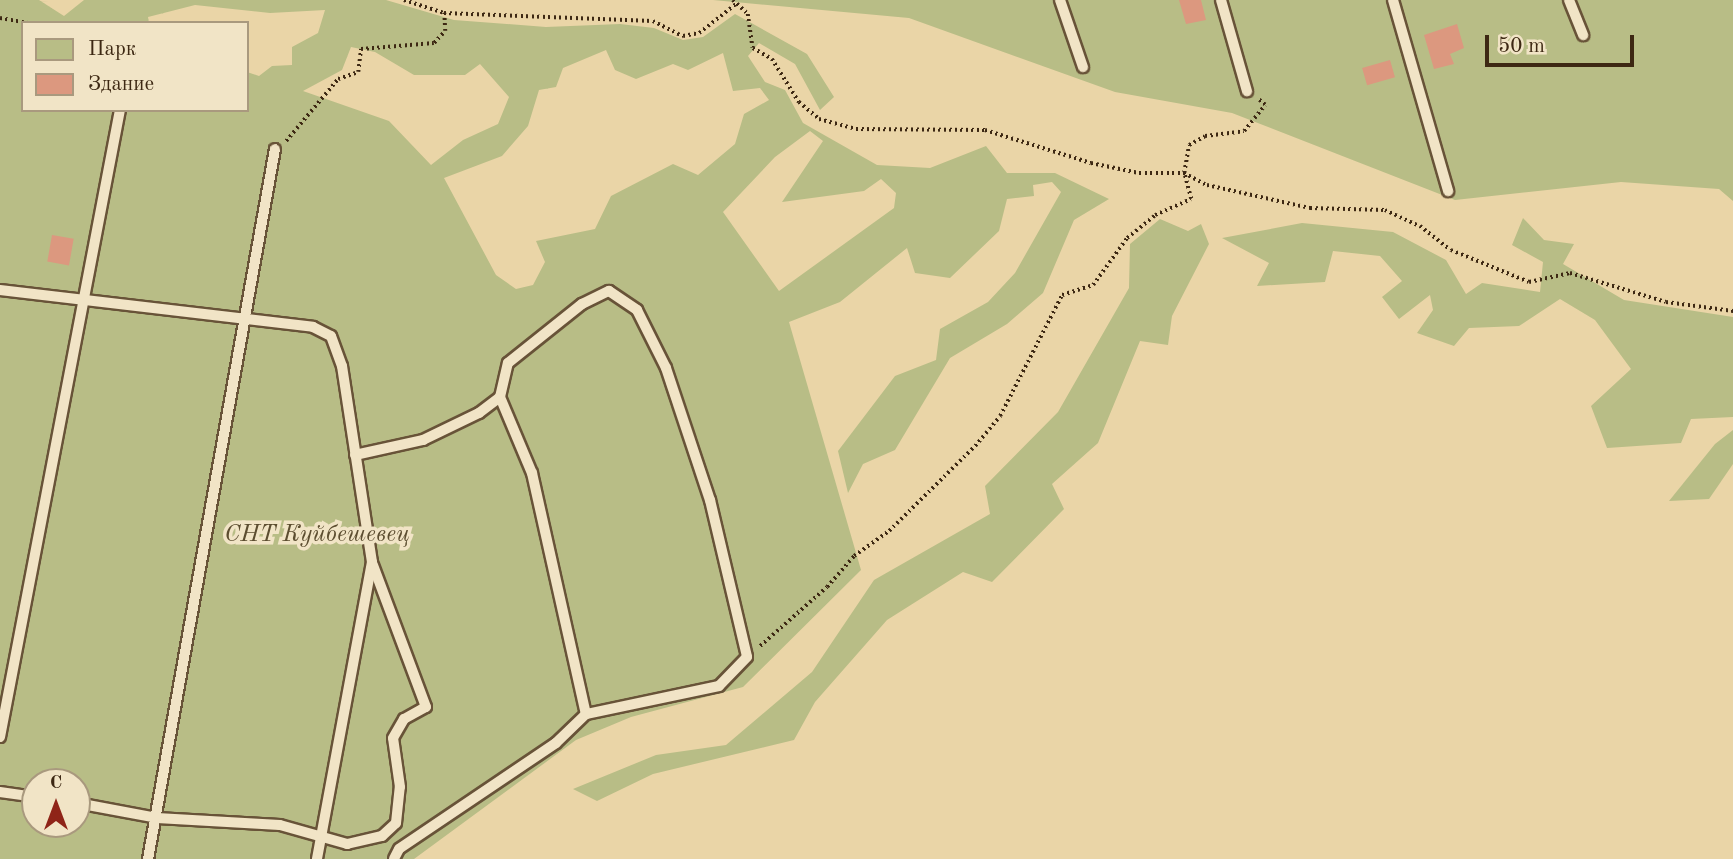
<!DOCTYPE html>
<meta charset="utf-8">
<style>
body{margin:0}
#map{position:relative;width:1733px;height:859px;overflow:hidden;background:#ead5a7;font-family:"Old Standard TT",serif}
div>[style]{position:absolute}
.green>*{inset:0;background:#b8bd86}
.building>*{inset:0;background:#dc987f;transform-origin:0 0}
.path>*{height:3.5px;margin-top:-1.75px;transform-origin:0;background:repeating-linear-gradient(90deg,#3d2813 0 2px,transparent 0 5.5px)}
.roads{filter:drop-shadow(2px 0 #685338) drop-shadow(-2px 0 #685338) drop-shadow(0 2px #685338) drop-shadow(0 -2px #685338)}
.lane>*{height:10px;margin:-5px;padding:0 5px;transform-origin:5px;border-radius:5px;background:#f1e4c6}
span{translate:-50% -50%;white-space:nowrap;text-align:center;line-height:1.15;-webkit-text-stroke:7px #f1e4c6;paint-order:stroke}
.park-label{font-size:24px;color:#5c4d30;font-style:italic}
.legend{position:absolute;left:21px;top:21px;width:228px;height:91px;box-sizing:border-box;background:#f1e4c6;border:2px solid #a9997e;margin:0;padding:9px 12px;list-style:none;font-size:21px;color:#3d2813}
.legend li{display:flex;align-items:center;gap:14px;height:35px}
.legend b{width:35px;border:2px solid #a9997e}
.north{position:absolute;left:21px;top:768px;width:70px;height:70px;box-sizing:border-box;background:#f1e4c6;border:2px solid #a9997e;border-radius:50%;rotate:0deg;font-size:19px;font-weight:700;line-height:28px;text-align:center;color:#3d2813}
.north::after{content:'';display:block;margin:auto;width:24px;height:32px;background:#8f2418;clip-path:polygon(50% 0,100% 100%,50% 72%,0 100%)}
.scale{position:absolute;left:1485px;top:35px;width:149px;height:32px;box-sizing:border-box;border:4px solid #3d2813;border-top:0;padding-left:9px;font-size:21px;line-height:24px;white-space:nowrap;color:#3d2813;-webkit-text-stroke:5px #f1e4c6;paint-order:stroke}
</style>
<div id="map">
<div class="green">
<i style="clip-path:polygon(evenodd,0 0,39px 0,64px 16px,84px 0,386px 0,454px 20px,546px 27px,620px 24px,654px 28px,683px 40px,703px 37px,735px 14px,807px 54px,834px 97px,820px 110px,795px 64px,759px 43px,748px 56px,765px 82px,785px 90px,803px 123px,877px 165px,930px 168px,986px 146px,1007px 173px,1055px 173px,1109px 199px,1074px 220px,1043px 293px,1007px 324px,950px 358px,895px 450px,863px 464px,848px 493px,838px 451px,895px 376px,936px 360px,940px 329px,988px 302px,1015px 273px,1061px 192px,1052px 182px,1033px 185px,1034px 196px,1007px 199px,999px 231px,950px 278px,915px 273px,907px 248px,840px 302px,789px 322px,861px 570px,743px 687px,631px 717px,576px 740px,414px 859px,0 859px,0 0,195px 5px,270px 13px,325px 10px,318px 33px,292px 47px,292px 65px,272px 66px,259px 76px,247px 72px,247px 110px,23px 110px,23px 23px,149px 23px,148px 17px,195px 5px,0 0,351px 47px,375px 52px,414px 75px,465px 75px,480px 64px,509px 97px,498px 124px,463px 140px,431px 165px,389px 121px,303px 91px,342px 70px,351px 47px,0 0,606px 50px,615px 70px,636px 79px,673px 64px,688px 70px,723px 53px,733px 91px,760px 88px,769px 100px,744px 114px,735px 144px,698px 175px,673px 164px,611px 196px,595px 229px,536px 241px,545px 262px,533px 285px,516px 289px,496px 275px,444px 178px,502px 156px,528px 126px,539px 90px,556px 87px,563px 68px,606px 50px,0 0,810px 131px,823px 141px,782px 202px,864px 191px,881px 179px,896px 193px,894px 208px,779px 291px,723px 212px,775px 157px,810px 131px,0 0,35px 782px,77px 782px,77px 824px,35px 824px,35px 782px)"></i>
<i style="clip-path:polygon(713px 0,1733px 0,1733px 201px,1719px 189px,1621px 182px,1455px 200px,1232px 113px,1115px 92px,909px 18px)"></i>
<i style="clip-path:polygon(1523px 218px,1544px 240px,1574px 244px,1563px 264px,1624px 300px,1733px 317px,1733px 417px,1691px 419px,1681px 443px,1607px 448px,1591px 406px,1631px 369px,1595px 320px,1560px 299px,1519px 326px,1469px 328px,1454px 346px,1417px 333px,1433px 310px,1430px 295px,1399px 319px,1382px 297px,1402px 281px,1380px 256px,1333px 251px,1325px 282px,1257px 286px,1269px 263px,1222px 238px,1302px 223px,1393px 232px,1446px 260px,1466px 294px,1482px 283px,1540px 292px,1543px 262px,1512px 245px)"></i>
<i style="clip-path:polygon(1160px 219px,1188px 231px,1201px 224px,1209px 244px,1172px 316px,1168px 345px,1140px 341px,1098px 443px,1052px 484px,1064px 509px,992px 582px,963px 572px,887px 620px,815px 702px,794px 740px,653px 774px,597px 801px,573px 789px,656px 755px,726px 745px,812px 672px,874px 580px,990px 514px,985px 486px,1058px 412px,1129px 288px,1130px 244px)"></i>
<i style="clip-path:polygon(1733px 430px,1733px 464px,1709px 499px,1669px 501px,1715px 444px)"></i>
</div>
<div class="building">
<i style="clip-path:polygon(1179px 0,1201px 0,1206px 20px,1186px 24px)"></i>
<i style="clip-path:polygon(1457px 24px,1464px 48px,1450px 54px,1454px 64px,1434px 69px,1424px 35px)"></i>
<i style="left:1390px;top:60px;width:18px;height:29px;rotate:74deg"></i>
<i style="left:52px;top:235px;width:22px;height:27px;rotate:10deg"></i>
</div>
<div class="path">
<i style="left:404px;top:0;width:42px;rotate:18deg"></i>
<i style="left:444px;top:13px;width:209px;rotate:2.2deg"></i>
<i style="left:653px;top:21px;width:34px;rotate:27deg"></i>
<i style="left:683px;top:36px;width:16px;rotate:-11deg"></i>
<i style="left:699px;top:33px;width:48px;rotate:-38.3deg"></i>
<i style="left:733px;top:0;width:21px;rotate:43deg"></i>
<i style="left:748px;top:14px;width:34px;rotate:82deg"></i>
<i style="left:753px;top:48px;width:22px;rotate:30deg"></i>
<i style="left:772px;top:59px;width:51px;rotate:57.9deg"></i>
<i style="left:799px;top:102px;width:26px;rotate:40deg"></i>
<i style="left:819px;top:119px;width:38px;rotate:15deg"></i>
<i style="left:856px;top:129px;width:129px;rotate:0.4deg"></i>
<i style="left:985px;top:130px;width:111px;rotate:17.3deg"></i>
<i style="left:1091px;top:163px;width:49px;rotate:11.8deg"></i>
<i style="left:1139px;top:173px;width:45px"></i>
<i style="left:1184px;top:173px;width:26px;rotate:28deg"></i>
<i style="left:1207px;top:185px;width:106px;rotate:12.6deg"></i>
<i style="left:1310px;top:208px;width:75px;rotate:1.5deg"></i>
<i style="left:1385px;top:210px;width:38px;rotate:25deg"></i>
<i style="left:1420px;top:226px;width:39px;rotate:38deg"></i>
<i style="left:1451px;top:250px;width:84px;rotate:22.3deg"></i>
<i style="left:1529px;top:282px;width:42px;rotate:-12.4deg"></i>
<i style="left:1570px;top:273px;width:100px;rotate:16.8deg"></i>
<i style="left:1666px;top:302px;width:68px;rotate:7.7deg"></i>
<i style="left:0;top:18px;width:28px;rotate:10deg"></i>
<i style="left:286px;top:141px;width:81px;rotate:-50deg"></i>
<i style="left:338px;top:79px;width:21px;rotate:-19deg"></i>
<i style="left:358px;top:72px;width:23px;rotate:-83deg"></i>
<i style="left:361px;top:49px;width:73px;rotate:-4.7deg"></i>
<i style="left:434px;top:43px;width:16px;rotate:-47deg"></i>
<i style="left:445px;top:31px;width:18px;rotate:-93deg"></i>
<i style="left:760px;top:646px;width:89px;rotate:-41.4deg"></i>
<i style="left:827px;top:587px;width:41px;rotate:-48.9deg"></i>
<i style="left:854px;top:556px;width:43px;rotate:-35.5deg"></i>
<i style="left:889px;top:531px;width:121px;rotate:-44.7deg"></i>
<i style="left:975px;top:446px;width:39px;rotate:-50deg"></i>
<i style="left:1000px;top:416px;width:136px;rotate:-62.9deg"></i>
<i style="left:1062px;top:295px;width:33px;rotate:-18deg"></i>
<i style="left:1093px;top:285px;width:58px;rotate:-54.1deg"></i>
<i style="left:1127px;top:238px;width:36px;rotate:-39deg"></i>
<i style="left:1155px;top:215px;width:39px;rotate:-24deg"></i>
<i style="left:1191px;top:199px;width:27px;rotate:-105deg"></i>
<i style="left:1184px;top:173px;width:28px;rotate:-80deg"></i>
<i style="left:1189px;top:145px;width:18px;rotate:-29deg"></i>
<i style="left:1205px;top:136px;width:39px;rotate:-7deg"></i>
<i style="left:1244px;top:131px;width:33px;rotate:-51deg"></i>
<i style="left:1265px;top:105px;width:8px;rotate:-140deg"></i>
</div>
<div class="roads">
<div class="lane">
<i style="left:1060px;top:0;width:71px;rotate:71.1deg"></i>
<i style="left:1221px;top:0;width:95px;rotate:74.1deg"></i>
<i style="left:1393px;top:0;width:199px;rotate:73.9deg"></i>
<i style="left:1569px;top:0;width:38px;rotate:68deg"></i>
<i style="left:0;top:290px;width:315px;rotate:6.7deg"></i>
<i style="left:313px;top:327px;width:20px;rotate:27deg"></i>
<i style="left:331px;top:336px;width:32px;rotate:70deg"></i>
<i style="left:342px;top:366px;width:198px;rotate:81.3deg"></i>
<i style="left:372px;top:562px;width:302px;rotate:100.5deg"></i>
<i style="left:500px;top:397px;width:82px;rotate:67.2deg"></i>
<i style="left:532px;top:473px;width:247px;rotate:77.4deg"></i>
<i style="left:355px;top:455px;width:70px;rotate:-12.4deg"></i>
<i style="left:423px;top:440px;width:62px;rotate:-25.7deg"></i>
<i style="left:479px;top:413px;width:26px;rotate:-37deg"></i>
<i style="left:500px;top:397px;width:35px;rotate:-77deg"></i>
<i style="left:508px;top:363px;width:95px;rotate:-38.6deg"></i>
<i style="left:582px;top:304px;width:30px;rotate:-26deg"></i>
<i style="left:609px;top:291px;width:34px;rotate:34deg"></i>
<i style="left:637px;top:310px;width:65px;rotate:63.4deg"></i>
<i style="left:666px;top:368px;width:139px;rotate:71.6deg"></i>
<i style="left:710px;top:500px;width:161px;rotate:76.7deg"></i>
<i style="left:747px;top:657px;width:40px;rotate:134deg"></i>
<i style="left:719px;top:686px;width:136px;rotate:168.1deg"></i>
<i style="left:586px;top:714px;width:42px;rotate:136deg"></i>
<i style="left:556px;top:743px;width:189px;rotate:146deg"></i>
<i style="left:399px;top:849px;width:11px;rotate:117deg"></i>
<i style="left:0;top:737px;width:638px;rotate:-79.17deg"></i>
<i style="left:0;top:792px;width:35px;rotate:8deg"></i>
<i style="left:77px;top:803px;width:81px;rotate:10.6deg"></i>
<i style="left:157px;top:818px;width:123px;rotate:3.3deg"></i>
<i style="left:280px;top:825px;width:70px;rotate:15.8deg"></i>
<i style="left:347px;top:844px;width:36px;rotate:-13deg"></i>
<i style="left:382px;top:836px;width:19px;rotate:-43deg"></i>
<i style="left:396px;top:823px;width:36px;rotate:-84deg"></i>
<i style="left:400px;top:787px;width:49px;rotate:-98.1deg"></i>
<i style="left:393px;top:738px;width:22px;rotate:-60deg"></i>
<i style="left:404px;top:719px;width:25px;rotate:-29deg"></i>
<i style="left:426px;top:707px;width:152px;rotate:-110.5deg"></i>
<i style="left:148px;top:859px;width:721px;rotate:-79.86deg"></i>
</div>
</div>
<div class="park-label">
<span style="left:317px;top:536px">СНТ Куйбешевец</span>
</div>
<ul class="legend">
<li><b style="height:19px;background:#b8bd86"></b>Парк</li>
<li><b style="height:19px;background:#dc987f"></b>Здание</li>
</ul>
<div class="north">С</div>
<div class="scale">50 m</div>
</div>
